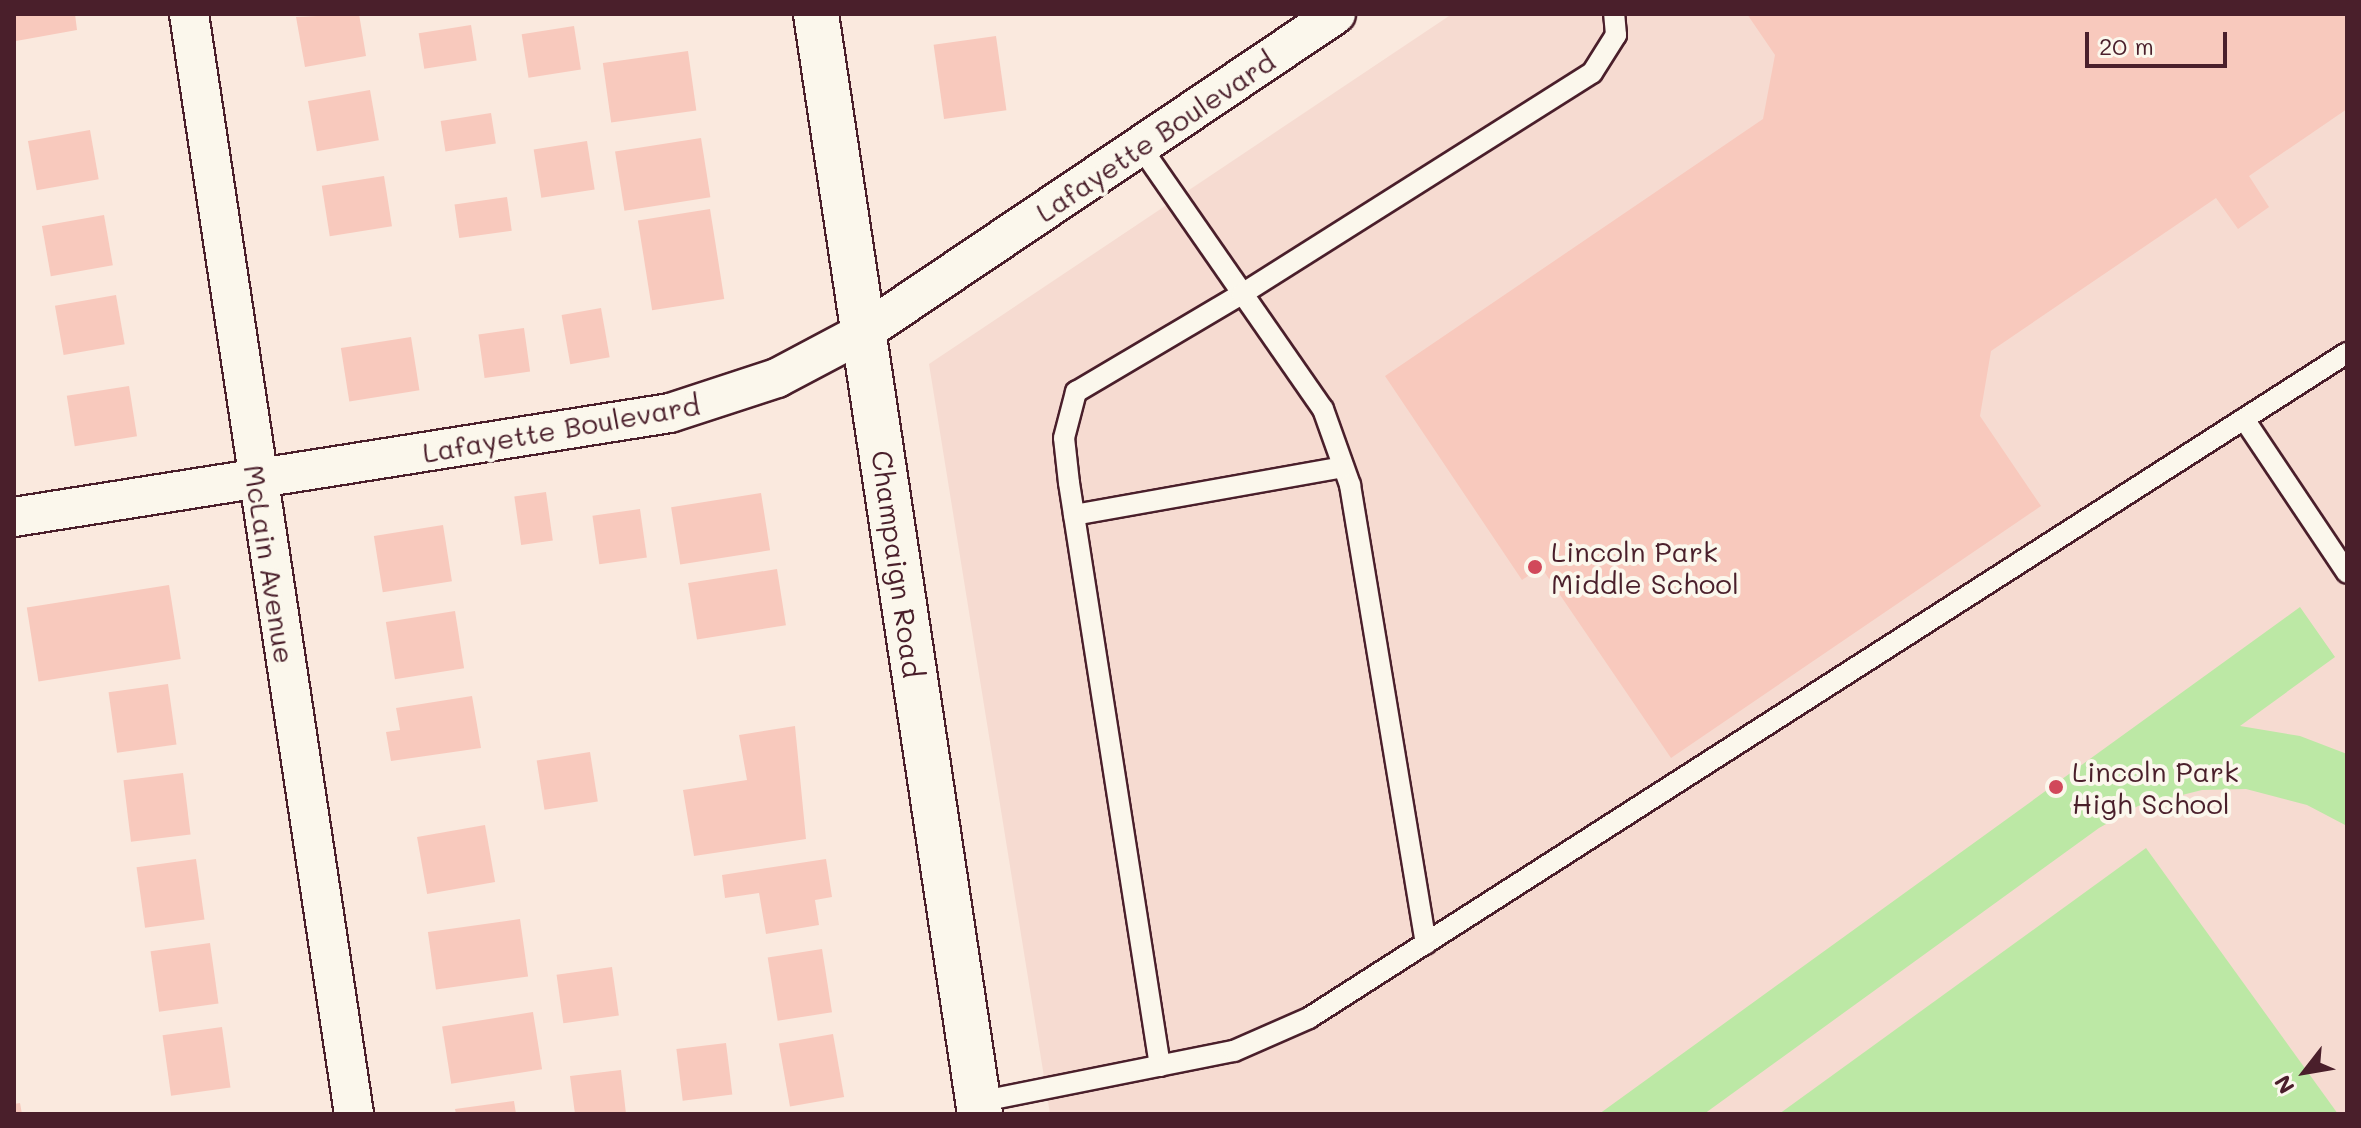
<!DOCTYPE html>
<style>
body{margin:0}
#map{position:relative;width:2361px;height:1128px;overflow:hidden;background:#fae9de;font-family:Mali,sans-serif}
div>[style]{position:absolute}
.built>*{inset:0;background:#f6dbd1}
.green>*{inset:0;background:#bce8a5}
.building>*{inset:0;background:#f8c9bd;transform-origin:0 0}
.roads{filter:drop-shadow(2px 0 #4a1f2b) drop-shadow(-2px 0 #4a1f2b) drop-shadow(0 2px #4a1f2b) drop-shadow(0 -2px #4a1f2b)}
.lane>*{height:20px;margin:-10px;padding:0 10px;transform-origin:10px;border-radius:10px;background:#fbf7ec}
.street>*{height:38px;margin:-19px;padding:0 19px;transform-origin:19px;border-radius:19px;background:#fbf7ec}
.secondary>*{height:44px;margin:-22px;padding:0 22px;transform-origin:22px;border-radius:22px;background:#fbf7ec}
.dots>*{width:22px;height:22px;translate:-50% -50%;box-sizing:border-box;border:4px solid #fbf7ec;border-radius:50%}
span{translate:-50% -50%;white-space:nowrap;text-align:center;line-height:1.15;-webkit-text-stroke:8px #fbf7ec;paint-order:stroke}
.street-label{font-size:28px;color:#4a1f2b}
.poi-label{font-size:28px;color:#4a1f2b}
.left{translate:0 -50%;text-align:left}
.frame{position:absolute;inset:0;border:16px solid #4a1f2b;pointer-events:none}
.north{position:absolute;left:2265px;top:1032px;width:80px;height:80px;-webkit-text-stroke:6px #fbf7ec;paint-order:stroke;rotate:239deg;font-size:22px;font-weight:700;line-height:32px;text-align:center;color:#4a1f2b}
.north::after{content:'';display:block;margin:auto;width:28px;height:36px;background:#4a1f2b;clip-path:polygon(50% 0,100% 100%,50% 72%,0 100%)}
.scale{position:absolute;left:2085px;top:32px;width:142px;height:36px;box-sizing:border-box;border:4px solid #4a1f2b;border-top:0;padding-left:10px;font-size:24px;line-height:28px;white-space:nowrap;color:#4a1f2b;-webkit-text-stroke:6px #fbf7ec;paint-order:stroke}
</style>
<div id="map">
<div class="built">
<i style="clip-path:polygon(1452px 14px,2347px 14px,2347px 1114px,1050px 1114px,929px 364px)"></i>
</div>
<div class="green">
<i style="clip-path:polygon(2300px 607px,2335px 657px,2240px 726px,2300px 736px,2347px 754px,2347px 826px,2307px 805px,2246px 789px,2202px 790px,2138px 806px,2099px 828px,1704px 1114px,1599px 1114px)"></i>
<i style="clip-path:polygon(2146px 848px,2338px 1114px,1779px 1114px)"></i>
</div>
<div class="building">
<i style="clip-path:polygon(14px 14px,75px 14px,77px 30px,16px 41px)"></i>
<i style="clip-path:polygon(359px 14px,366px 56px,305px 67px,296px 17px)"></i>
<i style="clip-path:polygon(1747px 14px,2347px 14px,2347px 109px,2249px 176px,2269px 207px,2238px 229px,2216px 198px,1991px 351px,1980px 416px,2041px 506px,1671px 758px,1541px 567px,1522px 580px,1385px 376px,1763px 119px,1775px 55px)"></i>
<i style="left:471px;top:25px;width:36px;height:53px;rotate:81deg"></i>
<i style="left:574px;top:26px;width:44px;height:53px;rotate:81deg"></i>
<i style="left:996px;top:36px;width:75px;height:63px;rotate:82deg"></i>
<i style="left:688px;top:51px;width:60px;height:86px;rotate:82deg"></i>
<i style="left:370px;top:90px;width:51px;height:63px;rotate:80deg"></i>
<i style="left:491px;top:113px;width:31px;height:51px;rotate:81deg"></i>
<i style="left:90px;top:130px;width:50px;height:63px;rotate:80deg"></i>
<i style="left:701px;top:138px;width:60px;height:87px;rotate:81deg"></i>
<i style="left:587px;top:141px;width:49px;height:54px;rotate:81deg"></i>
<i style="left:384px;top:176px;width:51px;height:63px;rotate:81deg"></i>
<i style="left:507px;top:197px;width:34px;height:53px;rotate:82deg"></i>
<i style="left:710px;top:209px;width:91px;height:73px;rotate:81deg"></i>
<i style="left:104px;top:215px;width:51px;height:63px;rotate:80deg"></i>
<i style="left:116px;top:295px;width:50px;height:62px;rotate:80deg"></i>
<i style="left:601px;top:308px;width:50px;height:40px;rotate:80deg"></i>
<i style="left:524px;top:328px;width:44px;height:46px;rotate:82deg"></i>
<i style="left:411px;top:337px;width:54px;height:71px;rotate:81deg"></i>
<i style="left:129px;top:386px;width:51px;height:63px;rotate:81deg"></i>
<i style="left:546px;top:492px;width:49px;height:32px;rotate:82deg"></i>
<i style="left:761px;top:493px;width:58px;height:91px;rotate:81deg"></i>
<i style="left:640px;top:509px;width:49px;height:48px;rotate:82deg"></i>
<i style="left:443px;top:525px;width:57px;height:70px;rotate:81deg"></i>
<i style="left:777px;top:569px;width:57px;height:90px;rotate:81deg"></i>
<i style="left:169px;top:585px;width:75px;height:144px;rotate:81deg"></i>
<i style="left:455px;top:611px;width:58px;height:70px;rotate:81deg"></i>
<i style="left:168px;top:684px;width:61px;height:60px;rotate:82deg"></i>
<i style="clip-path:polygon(472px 696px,481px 748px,391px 761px,386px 732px,400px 730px,396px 708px)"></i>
<i style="clip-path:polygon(795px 726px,806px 839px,694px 856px,683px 790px,747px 780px,739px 735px)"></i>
<i style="left:590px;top:752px;width:50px;height:54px;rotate:81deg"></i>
<i style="left:183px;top:773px;width:62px;height:60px;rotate:83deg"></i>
<i style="left:485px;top:825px;width:58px;height:69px;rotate:80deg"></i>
<i style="left:196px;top:859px;width:61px;height:60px;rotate:82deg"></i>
<i style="clip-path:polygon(826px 859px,832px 897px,815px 900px,819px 925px,766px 934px,759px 893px,725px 898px,722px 875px)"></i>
<i style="left:520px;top:919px;width:58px;height:93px;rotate:82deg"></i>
<i style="left:210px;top:943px;width:61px;height:60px;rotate:82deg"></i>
<i style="left:822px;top:949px;width:64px;height:55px;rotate:81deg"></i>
<i style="left:612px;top:967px;width:49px;height:56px;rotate:82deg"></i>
<i style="left:533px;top:1012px;width:58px;height:92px;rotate:81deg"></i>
<i style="left:222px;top:1027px;width:61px;height:60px;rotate:82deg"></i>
<i style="left:833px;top:1034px;width:64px;height:55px;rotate:80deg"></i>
<i style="left:726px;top:1043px;width:52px;height:50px;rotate:83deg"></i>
<i style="clip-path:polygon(621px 1070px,626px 1114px,575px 1114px,570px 1076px)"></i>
<i style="clip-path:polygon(514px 1101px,516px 1114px,456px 1114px,455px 1109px)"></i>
<i style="clip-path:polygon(20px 1103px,22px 1114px,14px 1114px,14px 1104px)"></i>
</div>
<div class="roads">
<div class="lane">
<i style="left:1140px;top:146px;width:320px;rotate:55.2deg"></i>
<i style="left:1323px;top:409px;width:81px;rotate:70.4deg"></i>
<i style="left:1350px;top:485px;width:465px;rotate:80.6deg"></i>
<i style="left:2244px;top:419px;width:185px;rotate:56.2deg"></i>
<i style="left:1074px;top:515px;width:273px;rotate:-10.1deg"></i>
<i style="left:1160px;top:1066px;width:590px;rotate:-98.87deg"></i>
<i style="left:1069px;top:483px;width:45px;rotate:-96.3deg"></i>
<i style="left:1064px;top:438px;width:48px;rotate:-75.4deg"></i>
<i style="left:1076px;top:392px;width:193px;rotate:-30.6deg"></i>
<i style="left:1242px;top:294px;width:414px;rotate:-32.3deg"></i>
<i style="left:1592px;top:73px;width:45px;rotate:-57.7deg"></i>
<i style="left:1616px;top:35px;width:21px;rotate:-95deg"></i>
<i style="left:978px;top:1102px;width:261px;rotate:-11.3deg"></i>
<i style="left:1234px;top:1051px;width:82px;rotate:-23.7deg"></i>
<i style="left:1309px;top:1018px;width:1233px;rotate:-32.65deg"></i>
</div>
<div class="street">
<i style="left:189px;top:14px;width:1112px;rotate:81.47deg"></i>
<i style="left:14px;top:517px;width:664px;rotate:-9.01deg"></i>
<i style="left:670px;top:413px;width:113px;rotate:-18.1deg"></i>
<i style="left:777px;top:378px;width:98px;rotate:-27.9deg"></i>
<i style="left:864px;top:332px;width:569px;rotate:-33.97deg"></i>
</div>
<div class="secondary">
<i style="left:816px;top:14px;width:1112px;rotate:81.52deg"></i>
</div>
</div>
<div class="dots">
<i style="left:1535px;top:567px;background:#d1495b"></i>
<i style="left:2056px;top:787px;background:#d1495b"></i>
</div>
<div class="street-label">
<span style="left:1155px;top:136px;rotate:-34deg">Lafayette Boulevard</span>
<span style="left:561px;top:428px;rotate:-10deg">Lafayette Boulevard</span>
<span style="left:270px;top:564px;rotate:81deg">McLain Avenue</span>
<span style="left:898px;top:564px;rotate:82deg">Champaign Road</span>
</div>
<div class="poi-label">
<span class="left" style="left:1551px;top:567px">Lincoln Park<br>Middle School</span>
<span class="left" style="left:2072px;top:787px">Lincoln Park<br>High School</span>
</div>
<div class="frame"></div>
<div class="north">N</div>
<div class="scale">20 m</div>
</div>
